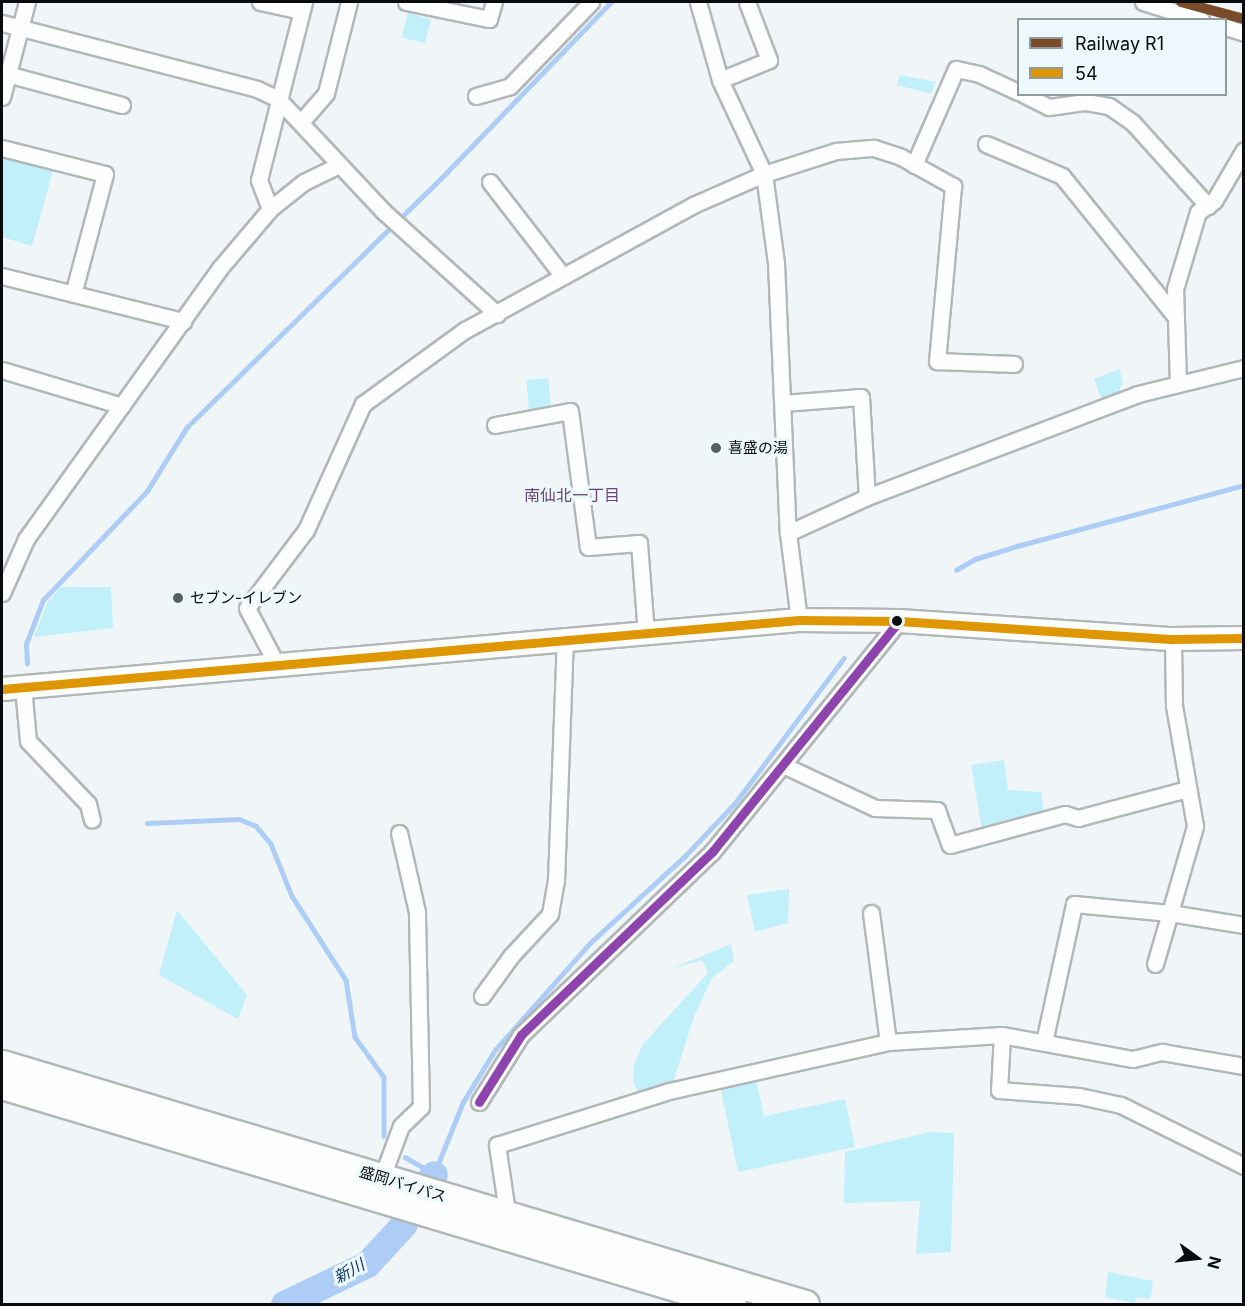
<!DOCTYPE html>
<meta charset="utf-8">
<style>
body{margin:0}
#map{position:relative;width:1245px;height:1306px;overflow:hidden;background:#f0f6f8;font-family:Inter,"Noto Sans JP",sans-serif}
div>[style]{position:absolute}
.green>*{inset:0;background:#c1effa;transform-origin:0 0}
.stream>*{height:4.5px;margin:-2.25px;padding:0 2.25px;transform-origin:2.25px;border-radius:2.25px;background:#adcdf6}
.river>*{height:27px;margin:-13.5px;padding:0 13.5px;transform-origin:13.5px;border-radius:13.5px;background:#adcdf6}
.roads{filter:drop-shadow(2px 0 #b3b7b9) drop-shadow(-2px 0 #b3b7b9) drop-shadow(0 2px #b3b7b9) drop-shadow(0 -2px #b3b7b9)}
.street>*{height:15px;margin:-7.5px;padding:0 7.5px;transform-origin:7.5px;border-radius:7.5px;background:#fdfefe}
.primary>*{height:22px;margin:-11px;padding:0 11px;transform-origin:11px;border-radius:11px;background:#fdfefe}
.highway>*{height:27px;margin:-13.5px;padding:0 13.5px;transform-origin:13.5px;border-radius:13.5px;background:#fdfefe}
.bus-1>*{height:9px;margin:-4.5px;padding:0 4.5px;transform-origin:4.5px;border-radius:4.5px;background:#df9701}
.bus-2>*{height:9px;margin:-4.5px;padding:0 4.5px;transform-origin:4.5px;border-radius:4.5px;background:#8e44ad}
.rail-1>*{height:10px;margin:-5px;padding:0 5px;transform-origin:5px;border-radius:5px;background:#7a4b2a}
.dots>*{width:16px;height:16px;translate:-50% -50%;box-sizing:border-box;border:3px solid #ecf8fb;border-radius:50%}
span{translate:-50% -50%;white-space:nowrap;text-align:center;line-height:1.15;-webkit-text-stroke:6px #ecf8fb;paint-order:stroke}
.poi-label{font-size:15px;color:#090c0d}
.left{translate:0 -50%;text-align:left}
.street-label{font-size:15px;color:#090c0d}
.neighbourhood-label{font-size:16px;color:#6c457d}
.water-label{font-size:16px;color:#123764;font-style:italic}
.frame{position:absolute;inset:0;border:3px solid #090c0d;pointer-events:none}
.legend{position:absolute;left:1017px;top:18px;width:210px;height:78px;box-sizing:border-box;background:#ecf8fb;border:2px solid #919a9c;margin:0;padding:8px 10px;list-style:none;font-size:18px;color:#090c0d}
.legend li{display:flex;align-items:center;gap:12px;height:30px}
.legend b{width:30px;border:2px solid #919a9c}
.north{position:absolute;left:1167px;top:1228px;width:60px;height:60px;-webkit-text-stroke:4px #ecf8fb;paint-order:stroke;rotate:105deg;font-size:16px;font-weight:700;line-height:24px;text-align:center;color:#090c0d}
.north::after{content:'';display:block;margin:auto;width:21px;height:27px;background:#090c0d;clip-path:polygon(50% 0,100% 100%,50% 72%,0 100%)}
</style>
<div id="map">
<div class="green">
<i style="left:408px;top:13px;width:24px;height:25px;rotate:15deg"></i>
<i style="clip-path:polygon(900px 75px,936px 82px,931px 94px,897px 85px)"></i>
<i style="clip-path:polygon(2px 157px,53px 171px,32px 246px,2px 237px)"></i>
<i style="clip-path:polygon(1119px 369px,1123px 382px,1116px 398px,1103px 403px,1094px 379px)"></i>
<i style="left:548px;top:378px;width:29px;height:22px;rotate:84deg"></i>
<i style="clip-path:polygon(61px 587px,111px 587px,113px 628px,34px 637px,47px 603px)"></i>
<i style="clip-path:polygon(1004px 760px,1008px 790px,1041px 792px,1044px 815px,982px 830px,971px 765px)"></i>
<i style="clip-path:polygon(789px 889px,788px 923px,755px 932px,747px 895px)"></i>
<i style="clip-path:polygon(177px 910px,247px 995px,238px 1019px,159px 975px)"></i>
<i style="clip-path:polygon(731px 944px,734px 961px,712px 978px,695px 1014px,673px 1082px,638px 1093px,633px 1080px,634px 1064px,643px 1044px,708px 973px,702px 960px,671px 969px)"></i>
<i style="clip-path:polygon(756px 1078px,764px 1116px,845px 1099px,855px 1147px,738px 1172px,720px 1086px)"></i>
<i style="clip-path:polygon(930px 1132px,954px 1133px,951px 1252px,916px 1254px,920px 1201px,844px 1203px,845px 1152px)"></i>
<i style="clip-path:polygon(1108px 1272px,1153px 1281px,1150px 1299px,1136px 1297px,1135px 1303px,1105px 1297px)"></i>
</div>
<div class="stream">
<i style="left:956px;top:570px;width:22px;rotate:-30deg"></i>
<i style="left:975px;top:559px;width:44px;rotate:-17.2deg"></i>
<i style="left:1017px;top:546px;width:235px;rotate:-15deg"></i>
<i style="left:27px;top:664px;width:20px;rotate:-93deg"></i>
<i style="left:26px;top:644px;width:47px;rotate:-68.9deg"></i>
<i style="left:43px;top:600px;width:151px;rotate:-46.3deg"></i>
<i style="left:147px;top:491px;width:75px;rotate:-58deg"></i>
<i style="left:187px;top:427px;width:363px;rotate:-44.4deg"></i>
<i style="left:446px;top:173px;width:238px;rotate:-46deg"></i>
<i style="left:147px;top:823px;width:92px;rotate:-2.5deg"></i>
<i style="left:239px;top:819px;width:18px;rotate:22deg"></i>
<i style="left:256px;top:826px;width:23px;rotate:50deg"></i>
<i style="left:271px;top:844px;width:56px;rotate:68deg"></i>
<i style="left:292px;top:896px;width:100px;rotate:57.3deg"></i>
<i style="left:346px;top:980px;width:58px;rotate:81deg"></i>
<i style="left:355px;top:1037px;width:49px;rotate:54.1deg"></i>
<i style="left:384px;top:1077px;width:59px;rotate:90deg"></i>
<i style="left:405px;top:1157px;width:34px;rotate:30deg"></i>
<i style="left:434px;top:1174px;width:78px;rotate:-68.1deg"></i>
<i style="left:463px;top:1102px;width:61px;rotate:-58.4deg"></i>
<i style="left:495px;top:1050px;width:143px;rotate:-48.4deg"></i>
<i style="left:590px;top:943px;width:127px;rotate:-42.5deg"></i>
<i style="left:684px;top:857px;width:74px;rotate:-46.6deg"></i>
<i style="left:735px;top:803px;width:181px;rotate:-53.1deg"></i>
</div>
<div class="river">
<i style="left:431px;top:1177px;width:4px;rotate:-45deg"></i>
<i style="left:284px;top:1304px;width:92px;rotate:-25.7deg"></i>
<i style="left:367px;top:1264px;width:54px;rotate:-47.2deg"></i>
</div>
<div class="roads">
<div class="street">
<i style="left:260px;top:2px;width:42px;rotate:12.4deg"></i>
<i style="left:406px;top:2px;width:85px;rotate:11.6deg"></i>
<i style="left:489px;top:19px;width:18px;rotate:-74deg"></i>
<i style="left:698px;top:2px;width:81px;rotate:74.2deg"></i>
<i style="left:720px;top:80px;width:104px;rotate:64.9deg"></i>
<i style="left:764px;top:174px;width:90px;rotate:82.3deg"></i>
<i style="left:776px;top:263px;width:270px;rotate:87.5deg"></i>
<i style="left:788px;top:533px;width:88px;rotate:82.8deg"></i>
<i style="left:1143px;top:2px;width:61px;rotate:17.2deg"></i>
<i style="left:2px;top:23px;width:263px;rotate:14.5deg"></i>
<i style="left:257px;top:89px;width:23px;rotate:25deg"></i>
<i style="left:278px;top:99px;width:154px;rotate:46.8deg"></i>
<i style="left:383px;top:211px;width:154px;rotate:42.1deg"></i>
<i style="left:1226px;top:27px;width:19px;rotate:18deg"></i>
<i style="left:7px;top:74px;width:119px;rotate:15.1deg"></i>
<i style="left:720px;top:80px;width:53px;rotate:-22.2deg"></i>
<i style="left:769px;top:60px;width:62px;rotate:-110.8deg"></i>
<i style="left:1023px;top:94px;width:29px;rotate:27deg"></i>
<i style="left:1049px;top:107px;width:37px;rotate:-8deg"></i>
<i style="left:1086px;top:102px;width:23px;rotate:10deg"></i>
<i style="left:1109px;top:106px;width:29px;rotate:35deg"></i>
<i style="left:1133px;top:123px;width:112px;rotate:47.9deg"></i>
<i style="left:476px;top:96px;width:35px;rotate:-16deg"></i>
<i style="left:510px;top:86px;width:117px;rotate:-46deg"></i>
<i style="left:2px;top:97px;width:98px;rotate:-75.3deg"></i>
<i style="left:301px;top:122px;width:38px;rotate:-49deg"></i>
<i style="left:326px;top:93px;width:94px;rotate:-75.8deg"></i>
<i style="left:986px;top:144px;width:82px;rotate:22.8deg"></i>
<i style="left:1062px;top:176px;width:180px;rotate:51.1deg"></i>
<i style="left:2px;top:148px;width:106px;rotate:14.2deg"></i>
<i style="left:105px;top:174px;width:124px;rotate:104.9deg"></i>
<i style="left:914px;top:165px;width:105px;rotate:-66.4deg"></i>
<i style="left:956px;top:69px;width:24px;rotate:12deg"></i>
<i style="left:979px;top:74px;width:43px;rotate:24.8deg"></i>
<i style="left:490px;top:182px;width:119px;rotate:52.2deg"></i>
<i style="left:270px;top:209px;width:31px;rotate:-111deg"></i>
<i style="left:259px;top:180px;width:184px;rotate:-75.8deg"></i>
<i style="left:2px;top:276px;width:187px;rotate:14deg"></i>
<i style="left:2px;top:370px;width:125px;rotate:16.7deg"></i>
<i style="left:1178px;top:383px;width:94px;rotate:-91.8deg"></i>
<i style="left:1175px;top:289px;width:80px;rotate:-73.4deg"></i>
<i style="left:1198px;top:212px;width:19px;rotate:-35deg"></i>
<i style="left:1214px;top:201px;width:59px;rotate:-59.5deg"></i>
<i style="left:783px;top:403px;width:78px;rotate:-4.4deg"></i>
<i style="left:861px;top:397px;width:100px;rotate:86.6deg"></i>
<i style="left:495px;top:425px;width:76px;rotate:-10.6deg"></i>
<i style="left:570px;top:411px;width:137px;rotate:82.5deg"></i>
<i style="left:588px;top:547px;width:51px;rotate:-4.5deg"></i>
<i style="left:639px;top:543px;width:92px;rotate:85.6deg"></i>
<i style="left:788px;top:533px;width:87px;rotate:-24.5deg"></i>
<i style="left:867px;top:497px;width:290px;rotate:-20.8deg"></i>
<i style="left:1138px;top:394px;width:109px;rotate:-13.8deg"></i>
<i style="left:2px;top:593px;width:59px;rotate:-66deg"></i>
<i style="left:26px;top:539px;width:333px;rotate:-54.4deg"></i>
<i style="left:220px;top:268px;width:77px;rotate:-49.7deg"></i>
<i style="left:270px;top:209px;width:43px;rotate:-38.5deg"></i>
<i style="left:304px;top:182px;width:37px;rotate:-26deg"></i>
<i style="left:276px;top:663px;width:62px;rotate:-117.8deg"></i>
<i style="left:247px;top:608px;width:98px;rotate:-52.9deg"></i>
<i style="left:306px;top:530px;width:138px;rotate:-65.7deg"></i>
<i style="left:363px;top:404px;width:126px;rotate:-36deg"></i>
<i style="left:465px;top:330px;width:260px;rotate:-28.7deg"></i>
<i style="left:693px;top:205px;width:77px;rotate:-23.6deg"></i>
<i style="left:764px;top:174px;width:76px;rotate:-17.7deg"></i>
<i style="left:836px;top:151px;width:38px;rotate:-5deg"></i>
<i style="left:874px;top:148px;width:28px;rotate:18deg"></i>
<i style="left:901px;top:157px;width:60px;rotate:29.1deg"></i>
<i style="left:953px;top:186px;width:176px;rotate:95.2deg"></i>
<i style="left:937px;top:361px;width:77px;rotate:2.2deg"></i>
<i style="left:23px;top:687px;width:54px;rotate:84.7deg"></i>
<i style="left:28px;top:741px;width:87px;rotate:46.4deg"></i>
<i style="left:88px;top:804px;width:16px;rotate:76deg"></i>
<i style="left:785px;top:766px;width:99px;rotate:25deg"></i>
<i style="left:875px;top:808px;width:62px;rotate:1.8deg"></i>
<i style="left:937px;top:810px;width:37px;rotate:70deg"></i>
<i style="left:950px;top:845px;width:119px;rotate:-15.1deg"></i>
<i style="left:1065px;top:814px;width:14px;rotate:17deg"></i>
<i style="left:1078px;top:818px;width:113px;rotate:-14.9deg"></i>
<i style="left:871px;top:913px;width:130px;rotate:82.5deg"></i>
<i style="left:1155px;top:964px;width:144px;rotate:-73.8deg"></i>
<i style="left:1195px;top:826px;width:122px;rotate:-99.9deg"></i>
<i style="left:1174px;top:706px;width:67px;rotate:-90.9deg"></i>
<i style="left:482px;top:996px;width:49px;rotate:-54.1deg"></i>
<i style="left:511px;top:956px;width:57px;rotate:-47.1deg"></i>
<i style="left:550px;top:914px;width:34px;rotate:-80deg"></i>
<i style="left:556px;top:881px;width:240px;rotate:-87.9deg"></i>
<i style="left:1002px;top:1035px;width:55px;rotate:93.1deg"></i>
<i style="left:999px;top:1090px;width:80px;rotate:4.3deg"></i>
<i style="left:1079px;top:1096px;width:43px;rotate:12.1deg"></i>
<i style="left:1121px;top:1105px;width:137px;rotate:26.4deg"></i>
<i style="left:1044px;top:1042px;width:141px;rotate:-77.7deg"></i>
<i style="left:1074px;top:904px;width:96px;rotate:5.4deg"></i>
<i style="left:1170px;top:913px;width:75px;rotate:9.2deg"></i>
<i style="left:479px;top:1102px;width:79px;rotate:-57.9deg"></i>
<i style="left:521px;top:1035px;width:265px;rotate:-43.8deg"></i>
<i style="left:712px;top:852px;width:297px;rotate:-51deg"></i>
<i style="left:382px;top:1177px;width:54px;rotate:-69.6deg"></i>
<i style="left:401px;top:1126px;width:28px;rotate:-44deg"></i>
<i style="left:421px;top:1107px;width:195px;rotate:-91.2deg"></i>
<i style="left:417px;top:912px;width:81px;rotate:-102.8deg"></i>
<i style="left:503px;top:1215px;width:10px;rotate:-73deg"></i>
<i style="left:506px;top:1205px;width:61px;rotate:-98.5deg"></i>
<i style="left:497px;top:1145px;width:180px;rotate:-17.4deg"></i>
<i style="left:669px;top:1091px;width:224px;rotate:-12.6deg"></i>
<i style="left:888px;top:1042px;width:114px;rotate:-3.5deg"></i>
<i style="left:1002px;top:1035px;width:133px;rotate:10.4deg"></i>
<i style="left:1133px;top:1059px;width:30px;rotate:-14deg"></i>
<i style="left:1162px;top:1052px;width:83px;rotate:9.7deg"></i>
</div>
<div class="primary">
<i style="left:2px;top:689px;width:800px;rotate:-4.95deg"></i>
<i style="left:799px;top:620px;width:100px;rotate:0.6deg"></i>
<i style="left:899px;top:621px;width:275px;rotate:3.8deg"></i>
<i style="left:1173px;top:639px;width:71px;rotate:-0.8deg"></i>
</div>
<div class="highway">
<i style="left:2px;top:1064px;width:838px;rotate:16.64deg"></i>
<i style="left:2px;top:1085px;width:762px;rotate:16.7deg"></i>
</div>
</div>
<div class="bus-1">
<i style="left:2px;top:689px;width:800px;rotate:-4.95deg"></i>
<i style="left:799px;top:620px;width:100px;rotate:0.6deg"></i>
<i style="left:899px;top:621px;width:275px;rotate:3.8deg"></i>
<i style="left:1173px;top:639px;width:71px;rotate:-0.8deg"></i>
</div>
<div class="bus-2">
<i style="left:479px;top:1102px;width:79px;rotate:-57.9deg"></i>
<i style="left:521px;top:1035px;width:265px;rotate:-43.8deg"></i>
<i style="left:712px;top:852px;width:297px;rotate:-51deg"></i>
</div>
<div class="rail-1">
<i style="left:1181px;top:2px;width:65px;rotate:15.1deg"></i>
</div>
<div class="dots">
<i style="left:716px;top:448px;background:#5a5e5f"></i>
<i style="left:178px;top:598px;background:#5a5e5f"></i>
<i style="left:897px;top:621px;background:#090c0d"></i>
</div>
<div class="poi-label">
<span class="left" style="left:728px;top:448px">喜盛の湯</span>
<span class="left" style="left:190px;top:598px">セブン-イレブン</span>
</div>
<div class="street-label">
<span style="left:403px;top:1184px;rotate:17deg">盛岡バイパス</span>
</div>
<div class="neighbourhood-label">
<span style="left:572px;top:495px">南仙北一丁目</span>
</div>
<div class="water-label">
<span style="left:349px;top:1271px;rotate:-29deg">新川</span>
</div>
<div class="frame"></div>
<ul class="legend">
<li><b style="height:8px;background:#7a4b2a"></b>Railway R1</li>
<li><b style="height:8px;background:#df9701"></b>54</li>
</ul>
<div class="north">N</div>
</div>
